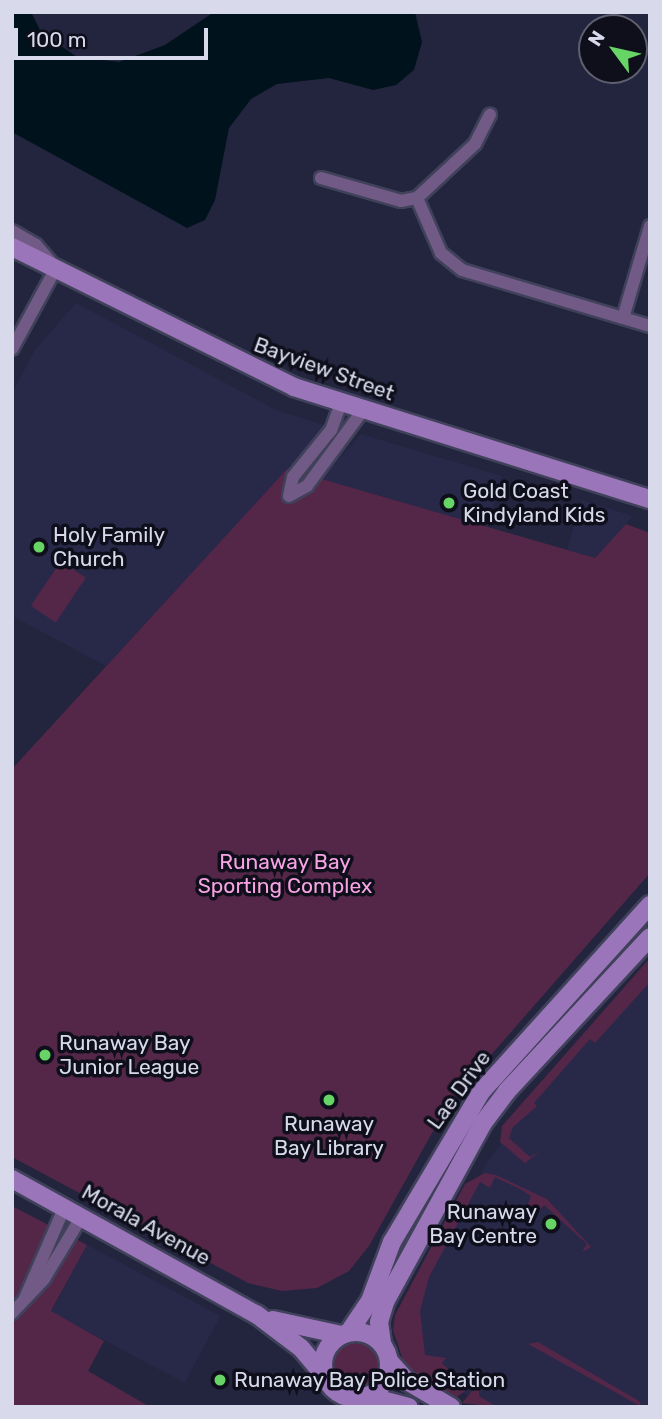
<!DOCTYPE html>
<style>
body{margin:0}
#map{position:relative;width:662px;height:1419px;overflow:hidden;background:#23243e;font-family:Rubik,sans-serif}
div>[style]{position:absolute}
.built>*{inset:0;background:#282849;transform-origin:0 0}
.green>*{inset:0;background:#542749;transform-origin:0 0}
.round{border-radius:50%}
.water>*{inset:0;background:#00121c}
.roads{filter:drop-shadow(2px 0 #40415a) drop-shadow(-2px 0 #40415a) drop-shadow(0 2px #40415a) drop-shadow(0 -2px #40415a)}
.street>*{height:12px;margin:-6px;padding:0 6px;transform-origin:6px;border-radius:6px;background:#715a85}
.secondary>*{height:18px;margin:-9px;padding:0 9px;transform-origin:9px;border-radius:9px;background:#9b75b9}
.secondary>.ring{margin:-9px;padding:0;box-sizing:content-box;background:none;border:18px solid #9b75b9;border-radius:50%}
.dots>*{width:19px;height:19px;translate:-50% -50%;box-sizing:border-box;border:4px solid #0e0f1b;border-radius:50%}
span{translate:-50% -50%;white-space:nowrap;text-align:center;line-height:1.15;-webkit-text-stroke:7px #0e0f1b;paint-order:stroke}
.street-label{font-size:21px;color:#d8daec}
.poi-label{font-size:21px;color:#d8daec}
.left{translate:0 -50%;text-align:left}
.right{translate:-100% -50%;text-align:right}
.park-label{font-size:21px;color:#f8a3e3}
.frame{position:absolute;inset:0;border:14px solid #d8daec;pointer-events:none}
.north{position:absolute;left:578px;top:14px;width:70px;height:70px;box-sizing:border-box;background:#0e0f1b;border:2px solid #5f606f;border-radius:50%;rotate:303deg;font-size:19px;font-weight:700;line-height:28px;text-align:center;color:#d8daec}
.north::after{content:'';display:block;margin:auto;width:24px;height:32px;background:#67d466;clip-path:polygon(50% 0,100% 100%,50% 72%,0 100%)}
.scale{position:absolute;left:14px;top:28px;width:194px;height:32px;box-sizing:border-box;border:4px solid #d8daec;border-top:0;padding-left:9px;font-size:21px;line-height:24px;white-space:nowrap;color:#d8daec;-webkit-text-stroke:5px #0e0f1b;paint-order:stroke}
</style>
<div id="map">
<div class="built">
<i style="clip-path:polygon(76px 303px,276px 410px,327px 426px,106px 666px,12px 616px,12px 393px,35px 350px)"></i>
<i style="clip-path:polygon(361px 434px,502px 476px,488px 527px,321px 479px)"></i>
<i style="clip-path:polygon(582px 500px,633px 516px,595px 558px,567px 550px)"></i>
<i style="clip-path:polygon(650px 968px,650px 1407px,484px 1407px,435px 1373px,419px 1345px,415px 1307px,426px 1273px,485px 1166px,531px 1101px)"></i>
<i style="left:87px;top:1245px;width:151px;height:76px;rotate:28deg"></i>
</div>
<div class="green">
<i style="clip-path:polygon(287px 469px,595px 558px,626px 524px,650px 533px,650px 873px,463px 1087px,432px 1133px,369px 1246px,349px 1271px,317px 1288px,282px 1291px,248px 1283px,12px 1157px,12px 769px)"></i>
<i style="left:61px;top:561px;width:30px;height:54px;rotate:34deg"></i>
<i style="clip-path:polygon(650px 958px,650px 982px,595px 1043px,590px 1039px,534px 1103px,537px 1106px,513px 1127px,509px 1138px,530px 1157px,540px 1151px,525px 1163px,500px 1142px,502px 1126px)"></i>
<i style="clip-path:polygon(485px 1173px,496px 1175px,547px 1199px,591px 1247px,582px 1252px,587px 1244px,544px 1205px,538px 1212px,528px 1204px,531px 1196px,520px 1189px,495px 1177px,490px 1188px,480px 1182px,429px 1277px,420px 1311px,425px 1355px,446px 1358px,442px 1363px,455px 1376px,481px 1379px,457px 1397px,439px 1393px,406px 1369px,393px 1330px,395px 1315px,465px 1184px)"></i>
<i style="clip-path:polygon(12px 1206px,87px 1245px,51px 1311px,104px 1341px,88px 1371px,150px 1407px,12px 1407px)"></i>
<i class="round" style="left:332px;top:1341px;width:48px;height:48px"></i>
<i style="clip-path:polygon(538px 1342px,639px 1401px,642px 1407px,528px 1344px)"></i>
<i style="clip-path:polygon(479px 1390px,479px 1396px,497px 1407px,462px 1403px,472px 1391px)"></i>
</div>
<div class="water">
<i style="clip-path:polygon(12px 12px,31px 12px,41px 32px,77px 57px,119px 62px,165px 45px,214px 12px,415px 12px,422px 42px,414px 70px,396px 85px,373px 90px,329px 78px,277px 84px,251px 99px,229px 128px,215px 200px,205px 220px,187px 228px,12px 132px)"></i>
</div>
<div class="roads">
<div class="street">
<i style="left:321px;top:178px;width:83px;rotate:16deg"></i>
<i style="left:401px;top:201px;width:16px;rotate:-11deg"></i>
<i style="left:417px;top:198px;width:79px;rotate:-43deg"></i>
<i style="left:475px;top:144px;width:33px;rotate:-63deg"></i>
<i style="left:417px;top:198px;width:60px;rotate:66.4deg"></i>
<i style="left:441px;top:253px;width:27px;rotate:39deg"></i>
<i style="left:462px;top:270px;width:196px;rotate:16.6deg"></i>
<i style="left:12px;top:231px;width:28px;rotate:30deg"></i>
<i style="left:36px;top:245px;width:30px;rotate:49deg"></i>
<i style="left:56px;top:268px;width:92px;rotate:118.5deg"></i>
<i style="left:623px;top:318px;width:96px;rotate:-73.6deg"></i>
<i style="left:341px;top:403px;width:29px;rotate:110deg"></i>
<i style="left:331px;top:430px;width:60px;rotate:129deg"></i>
<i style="left:293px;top:477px;width:19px;rotate:102deg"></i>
<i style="left:289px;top:496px;width:21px;rotate:-29deg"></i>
<i style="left:307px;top:486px;width:94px;rotate:-53.6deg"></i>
<i style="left:25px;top:1298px;width:100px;rotate:-66.5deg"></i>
<i style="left:12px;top:1313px;width:47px;rotate:-46.7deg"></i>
<i style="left:44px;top:1279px;width:74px;rotate:-58.9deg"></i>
</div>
<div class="secondary">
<i style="left:12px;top:247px;width:315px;rotate:26.4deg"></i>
<i style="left:294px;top:387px;width:373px;rotate:17.5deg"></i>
<i style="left:12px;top:1179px;width:279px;rotate:29deg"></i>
<i style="left:256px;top:1314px;width:56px;rotate:37.1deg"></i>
<i style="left:301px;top:1348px;width:35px;rotate:50deg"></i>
<i style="left:273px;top:1320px;width:70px;rotate:12.4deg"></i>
<i class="ring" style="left:323px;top:1332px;width:48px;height:48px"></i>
<i style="left:349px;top:1332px;width:37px;rotate:-56deg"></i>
<i style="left:370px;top:1301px;width:63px;rotate:-69.6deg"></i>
<i style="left:392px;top:1242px;width:174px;rotate:-59.3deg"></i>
<i style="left:481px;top:1092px;width:252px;rotate:-47.9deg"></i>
<i style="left:382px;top:1343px;width:21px;rotate:-98deg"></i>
<i style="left:379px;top:1322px;width:21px;rotate:-73deg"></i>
<i style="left:385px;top:1302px;width:204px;rotate:-61.3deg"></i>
<i style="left:483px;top:1123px;width:40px;rotate:-53deg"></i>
<i style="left:507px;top:1091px;width:210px;rotate:-47.1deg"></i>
<i style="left:389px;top:1361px;width:27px;rotate:48deg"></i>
<i style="left:407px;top:1381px;width:51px;rotate:30.6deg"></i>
<i style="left:367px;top:1396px;width:43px;rotate:14.7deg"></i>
</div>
</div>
<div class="dots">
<i style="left:449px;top:503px;background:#67d466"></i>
<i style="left:39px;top:547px;background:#67d466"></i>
<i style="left:45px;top:1055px;background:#67d466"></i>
<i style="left:329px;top:1100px;background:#67d466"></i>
<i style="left:551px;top:1224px;background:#67d466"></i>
<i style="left:220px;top:1380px;background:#67d466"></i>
</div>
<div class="street-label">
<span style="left:324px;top:369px;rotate:20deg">Bayview Street</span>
<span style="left:459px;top:1090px;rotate:-54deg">Lae Drive</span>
<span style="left:146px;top:1225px;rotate:29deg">Morala Avenue</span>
</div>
<div class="poi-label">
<span class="left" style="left:463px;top:503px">Gold Coast<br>Kindyland Kids</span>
<span class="left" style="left:53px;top:547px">Holy Family<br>Church</span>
<span class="left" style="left:59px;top:1055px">Runaway Bay<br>Junior League</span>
<span style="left:329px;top:1136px">Runaway<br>Bay Library</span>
<span class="right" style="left:537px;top:1224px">Runaway<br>Bay Centre</span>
<span class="left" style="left:234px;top:1380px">Runaway Bay Police Station</span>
</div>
<div class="park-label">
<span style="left:285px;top:874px">Runaway Bay<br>Sporting Complex</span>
</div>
<div class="frame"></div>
<div class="north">N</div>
<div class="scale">100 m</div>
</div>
